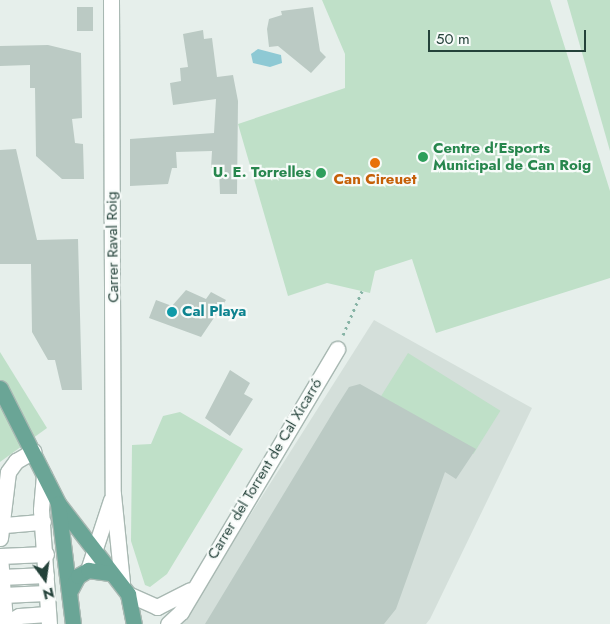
<!DOCTYPE html>
<meta charset="utf-8">
<style>
body{margin:0}
#map{position:relative;width:610px;height:624px;overflow:hidden;background:#e6efeb;font-family:Jost,sans-serif}
div>[style]{position:absolute}
.built>*{inset:0;background:#d4dfda}
.green>*{inset:0;background:#bfe0c8;transform-origin:0 0}
.water>*{inset:0;background:#8ec9d4}
.building>*{inset:0;background:#bbcac4;transform-origin:0 0}
.path>*{height:3px;margin-top:-1.5px;transform-origin:0;background:repeating-linear-gradient(90deg,#86b3a5 0 2.5px,transparent 0 6.5px)}
.roads{filter:drop-shadow(1px 0 #a8b8b2) drop-shadow(-1px 0 #a8b8b2) drop-shadow(0 1px #a8b8b2) drop-shadow(0 -1px #a8b8b2)}
.minor>*{height:15px;margin:-7.5px;padding:0 7.5px;transform-origin:7.5px;border-radius:7.5px;background:#fff}
.major>*{height:15px;margin:-7.5px;padding:0 7.5px;transform-origin:7.5px;border-radius:7.5px;background:#6aa596}
.dots>*{width:14px;height:14px;translate:-50% -50%;box-sizing:border-box;border:2px solid #f7fbf9;border-radius:50%}
span{translate:-50% -50%;white-space:nowrap;text-align:center;line-height:1.15;-webkit-text-stroke:4.5px #f7fbf9;paint-order:stroke}
.leisure-label{font-size:15px;color:#27864d;font-weight:700}
.left{translate:0 -50%;text-align:left}
.right{translate:-100% -50%;text-align:right}
.food-label{font-size:15px;color:#c56008;font-weight:700}
.street-label{font-size:15px;color:#24423a}
.culture-label{font-size:15px;color:#0d838f;font-weight:700}
.north{position:absolute;left:20px;top:554px;width:50px;height:50px;-webkit-text-stroke:4px #f7fbf9;paint-order:stroke;rotate:166deg;font-size:14px;font-weight:700;line-height:20px;text-align:center;color:#24423a}
.north::after{content:'';display:block;margin:auto;width:18px;height:22px;background:#24423a;clip-path:polygon(50% 0,100% 100%,50% 72%,0 100%)}
.scale{position:absolute;left:428px;top:30px;width:158px;height:22px;box-sizing:border-box;border:2px solid #24423a;border-top:0;padding-left:6px;font-size:15px;line-height:18px;white-space:nowrap;color:#24423a;-webkit-text-stroke:4px #f7fbf9;paint-order:stroke}
</style>
<div id="map">
<div class="built">
<i style="clip-path:polygon(374px 320px,532px 408px,430px 619px,426px 624px,181px 624px)"></i>
</div>
<div class="green">
<i style="clip-path:polygon(322px 0,550px 0,610px 191px,610px 278px,436px 333px,412px 259px,375px 271px,370px 293px,327px 283px,288px 296px,238px 124px,345px 88px,345px 54px)"></i>
<i style="clip-path:polygon(567px 0,610px 0,610px 151px)"></i>
<i style="clip-path:polygon(0 352px,47px 428px,0 462px)"></i>
<i style="left:408px;top:353px;width:109px;height:51px;rotate:32deg"></i>
<i style="clip-path:polygon(180px 412px,243px 449px,167px 574px,150px 587px,145px 585px,131px 541px,132px 445px,151px 444px,163px 416px)"></i>
</div>
<div class="water">
<i style="clip-path:polygon(258px 49px,281px 55px,282px 63px,270px 67px,253px 63px,251px 54px)"></i>
</div>
<div class="building">
<i style="left:77px;top:7px;width:16px;height:24px"></i>
<i style="clip-path:polygon(313px 7px,320px 51px,326px 57px,311px 73px,278px 46px,269px 47px,267px 29px,269px 19px,282px 15px,281px 11px)"></i>
<i style="clip-path:polygon(203px 30px,204px 39px,212px 38px,217px 77px,233px 75px,238px 101px,237px 194px,220px 194px,219px 169px,211px 168px,212px 151px,176px 152px,177px 168px,172px 168px,168px 184px,130px 186px,130px 139px,214px 133px,216px 99px,173px 105px,170px 83px,181px 81px,180px 68px,188px 67px,183px 34px)"></i>
<i style="clip-path:polygon(48px 45px,81px 53px,82px 118px,72px 119px,75px 143px,83px 144px,84px 179px,62px 179px,36px 156px,35px 88px,30px 88px,30px 65px,0 66px,0 46px)"></i>
<i style="clip-path:polygon(16px 149px,37px 240px,78px 239px,82px 390px,62px 390px,55px 360px,48px 360px,32px 332px,31px 264px,0 264px,0 150px)"></i>
<i style="clip-path:polygon(186px 290px,206px 299px,211px 292px,226px 300px,201px 337px,149px 318px,156px 300px,172px 306px)"></i>
<i style="clip-path:polygon(230px 370px,250px 383px,244px 394px,253px 399px,230px 436px,205px 418px)"></i>
<i style="clip-path:polygon(360px 384px,476px 449px,456px 479px,445px 472px,396px 609px,384px 624px,205px 624px,335px 409px,349px 387px)"></i>
</div>
<div class="path">
<i style="left:343px;top:335px;width:48px;rotate:-66.6deg"></i>
</div>
<div class="roads">
<div class="minor">
<i style="left:111px;top:0;width:494px;rotate:89.8deg"></i>
<i style="left:113px;top:494px;width:89px;rotate:84.2deg"></i>
<i style="left:44px;top:475px;width:35px;rotate:95deg"></i>
<i style="left:41px;top:510px;width:114px;rotate:86deg"></i>
<i style="left:5px;top:525px;width:38px;rotate:-5deg"></i>
<i style="left:0;top:538px;width:66px;rotate:-83.1deg"></i>
<i style="left:8px;top:472px;width:14px;rotate:-54deg"></i>
<i style="left:16px;top:461px;width:20px;rotate:-30deg"></i>
<i style="left:88px;top:570px;width:74px;rotate:-71.8deg"></i>
<i style="left:1px;top:577px;width:45px;rotate:-2.5deg"></i>
<i style="left:128px;top:594px;width:32px;rotate:24deg"></i>
<i style="left:157px;top:607px;width:37px;rotate:-27deg"></i>
<i style="left:3px;top:595px;width:43px;rotate:-2.7deg"></i>
<i style="left:5px;top:621px;width:65px;rotate:-94.4deg"></i>
<i style="left:0;top:556px;width:46px;rotate:-2.5deg"></i>
<i style="left:5px;top:624px;width:16px;rotate:-30deg"></i>
<i style="left:19px;top:616px;width:28px;rotate:-4deg"></i>
<i style="left:168px;top:624px;width:18px;rotate:-43deg"></i>
<i style="left:181px;top:612px;width:306px;rotate:-59.3deg"></i>
</div>
<div class="major">
<i style="left:0;top:388px;width:129px;rotate:63.2deg"></i>
<i style="left:58px;top:503px;width:115px;rotate:52.4deg"></i>
<i style="left:128px;top:594px;width:31px;rotate:79deg"></i>
<i style="left:58px;top:504px;width:121px;rotate:82.9deg"></i>
<i style="left:71px;top:589px;width:15px;rotate:-62deg"></i>
<i style="left:78px;top:576px;width:12px;rotate:-31deg"></i>
<i style="left:88px;top:570px;width:22px;rotate:8deg"></i>
</div>
</div>
<div class="dots">
<i style="left:423px;top:157px;background:#2e9e5b"></i>
<i style="left:375px;top:163px;background:#e8710a"></i>
<i style="left:321px;top:173px;background:#2e9e5b"></i>
<i style="left:172px;top:312px;background:#0f9aa8"></i>
</div>
<div class="leisure-label">
<span class="left" style="left:433px;top:157px">Centre d'Esports<br>Municipal de Can Roig</span>
<span class="right" style="left:311px;top:173px">U. E. Torrelles</span>
</div>
<div class="food-label">
<span style="left:375px;top:180px">Can Cireuet</span>
</div>
<div class="street-label">
<span style="left:113px;top:247px;rotate:-91deg">Carrer Raval Roig</span>
<span style="left:265px;top:469px;rotate:-59deg">Carrer del Torrent de Cal Xicarró</span>
</div>
<div class="culture-label">
<span class="left" style="left:182px;top:312px">Cal Playa</span>
</div>
<div class="north">N</div>
<div class="scale">50 m</div>
</div>
